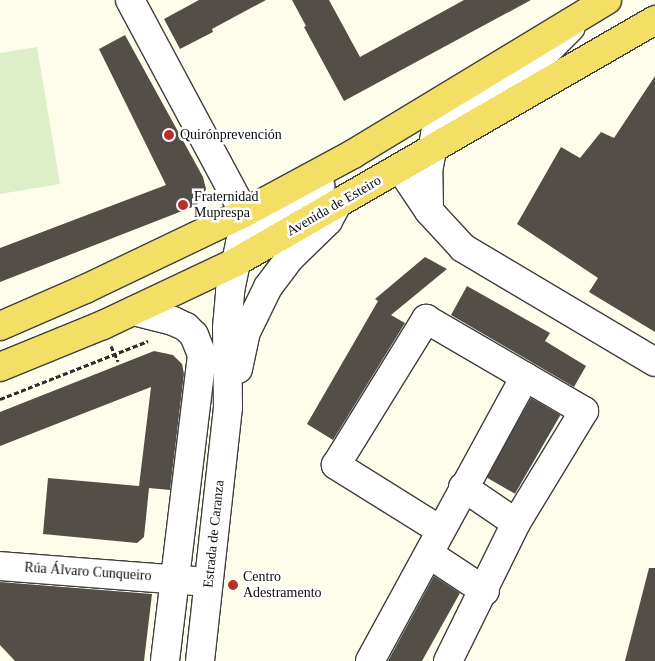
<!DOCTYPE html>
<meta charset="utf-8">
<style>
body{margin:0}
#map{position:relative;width:655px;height:661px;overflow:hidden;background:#fefdec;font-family:Georgia,serif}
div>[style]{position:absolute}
.pitch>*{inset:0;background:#deefc8}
.building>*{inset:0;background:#544e49;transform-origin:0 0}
.path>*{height:3px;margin-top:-1.5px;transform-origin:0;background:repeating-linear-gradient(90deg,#2e2e2e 0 5px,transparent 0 7.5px)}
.roads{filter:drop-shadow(1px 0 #3f3f3f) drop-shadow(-1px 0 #3f3f3f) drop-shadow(0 1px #3f3f3f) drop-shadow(0 -1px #3f3f3f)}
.minor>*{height:28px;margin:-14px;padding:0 14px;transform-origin:14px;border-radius:14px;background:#fff}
.major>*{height:28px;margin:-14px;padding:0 14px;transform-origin:14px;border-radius:14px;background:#f4df66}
.dots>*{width:14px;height:14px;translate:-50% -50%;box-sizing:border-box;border:2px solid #fff;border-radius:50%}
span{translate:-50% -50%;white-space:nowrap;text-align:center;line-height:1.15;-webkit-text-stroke:5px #fff;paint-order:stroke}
.poi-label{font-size:14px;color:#0c0c0c}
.left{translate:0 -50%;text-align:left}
.street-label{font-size:14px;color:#0c0c0c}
</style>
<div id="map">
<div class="pitch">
<i style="clip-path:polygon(37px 47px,60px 184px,0 194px,0 53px)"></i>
</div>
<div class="building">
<i style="clip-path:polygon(199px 0,266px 0,212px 29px,213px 32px,180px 49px,164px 19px)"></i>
<i style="clip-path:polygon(292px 0,329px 0,360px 57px,464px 0,531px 0,344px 101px,304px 27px,306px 26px)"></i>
<i style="clip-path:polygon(125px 35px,203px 177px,206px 189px,201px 201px,195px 206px,0 282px,0 248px,166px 185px,99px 49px)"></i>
<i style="clip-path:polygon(655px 76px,655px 332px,589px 292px,598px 278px,517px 224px,561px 147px,580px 158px,601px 132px,614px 138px)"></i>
<i style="clip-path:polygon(425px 257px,447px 269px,391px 315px,405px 323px,333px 440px,307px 424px,378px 301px,375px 299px)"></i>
<i style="clip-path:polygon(467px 286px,550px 333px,545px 341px,586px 366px,574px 387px,451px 315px)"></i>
<i style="clip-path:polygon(154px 351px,173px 355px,182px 364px,184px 374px,170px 490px,149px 488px,144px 537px,137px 543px,43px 534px,48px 478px,139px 486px,151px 387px,0 446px,0 412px)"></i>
<i style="left:531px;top:398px;width:34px;height:91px;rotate:30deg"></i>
<i style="clip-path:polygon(649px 568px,655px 568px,655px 661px,625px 661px)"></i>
<i style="clip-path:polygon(434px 576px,460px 593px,422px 661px,388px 661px)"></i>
<i style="clip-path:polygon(0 582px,152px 594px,144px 661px,15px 661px,0 645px)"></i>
</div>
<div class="path">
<i style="left:111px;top:346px;width:17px;rotate:65deg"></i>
<i style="left:0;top:399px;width:159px;rotate:-21.4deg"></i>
</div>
<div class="roads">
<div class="minor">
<i style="left:130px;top:0;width:242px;rotate:61.8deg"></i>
<i style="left:400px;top:168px;width:52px;rotate:56deg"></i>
<i style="left:429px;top:211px;width:50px;rotate:47.4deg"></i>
<i style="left:463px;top:248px;width:223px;rotate:30.7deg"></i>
<i style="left:429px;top:210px;width:39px;rotate:-91deg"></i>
<i style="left:428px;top:171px;width:38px;rotate:-79deg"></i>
<i style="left:435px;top:134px;width:16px;rotate:-63deg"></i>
<i style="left:442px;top:120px;width:17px;rotate:-40deg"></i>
<i style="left:455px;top:109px;width:100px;rotate:-31.2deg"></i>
<i style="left:541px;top:57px;width:42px;rotate:-45deg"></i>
<i style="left:133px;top:311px;width:41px;rotate:14deg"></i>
<i style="left:173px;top:321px;width:14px;rotate:25deg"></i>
<i style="left:186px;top:327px;width:11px;rotate:45deg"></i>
<i style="left:194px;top:335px;width:22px;rotate:68deg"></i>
<i style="left:202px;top:355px;width:308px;rotate:96.9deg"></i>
<i style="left:238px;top:369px;width:38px;rotate:-78deg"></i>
<i style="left:246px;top:332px;width:50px;rotate:-63.9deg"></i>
<i style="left:268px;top:287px;width:36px;rotate:-53deg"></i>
<i style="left:290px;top:258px;width:53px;rotate:-44.2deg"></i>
<i style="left:328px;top:221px;width:17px;rotate:-62deg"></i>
<i style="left:463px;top:487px;width:64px;rotate:34.2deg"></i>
<i style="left:440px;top:530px;width:123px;rotate:-148deg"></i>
<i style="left:336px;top:465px;width:172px;rotate:-58.3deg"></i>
<i style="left:426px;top:319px;width:183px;rotate:30.2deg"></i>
<i style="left:584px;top:411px;width:131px;rotate:121.3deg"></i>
<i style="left:516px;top:523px;width:154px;rotate:116.2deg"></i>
<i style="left:429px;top:554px;width:67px;rotate:33.5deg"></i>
<i style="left:0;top:566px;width:194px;rotate:4.4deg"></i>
<i style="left:200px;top:661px;width:256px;rotate:-83.7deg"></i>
<i style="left:228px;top:407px;width:79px;rotate:-90.7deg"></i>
<i style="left:227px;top:328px;width:37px;rotate:-85deg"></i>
<i style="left:230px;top:291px;width:49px;rotate:-78.2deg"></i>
<i style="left:240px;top:243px;width:11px;rotate:-63deg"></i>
<i style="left:245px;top:233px;width:89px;rotate:-32.1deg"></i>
<i style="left:370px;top:661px;width:324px;rotate:-61.4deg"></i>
</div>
<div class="major">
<i style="left:0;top:326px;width:93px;rotate:-23.5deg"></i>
<i style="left:85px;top:289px;width:176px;rotate:-25.5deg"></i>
<i style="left:244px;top:213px;width:124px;rotate:-28.4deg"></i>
<i style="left:353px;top:154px;width:297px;rotate:-31.2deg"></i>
<i style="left:0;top:367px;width:111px;rotate:-22.2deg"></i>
<i style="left:103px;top:325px;width:147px;rotate:-25.3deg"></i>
<i style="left:236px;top:262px;width:484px;rotate:-30deg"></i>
</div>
</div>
<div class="dots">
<i style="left:169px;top:135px;background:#b73029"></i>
<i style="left:183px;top:205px;background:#b73029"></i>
<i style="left:233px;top:585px;background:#b73029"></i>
</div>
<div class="poi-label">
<span class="left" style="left:180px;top:135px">Quirónprevención</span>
<span class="left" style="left:194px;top:205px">Fraternidad<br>Muprespa</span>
<span class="left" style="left:243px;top:585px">Centro<br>Adestramento</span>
</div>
<div class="street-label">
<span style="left:334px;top:206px;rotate:-30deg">Avenida de Esteiro</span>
<span style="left:214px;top:534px;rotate:-84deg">Estrada de Caranza</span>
<span style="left:88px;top:572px;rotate:4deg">Rúa Álvaro Cunqueiro</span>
</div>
</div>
